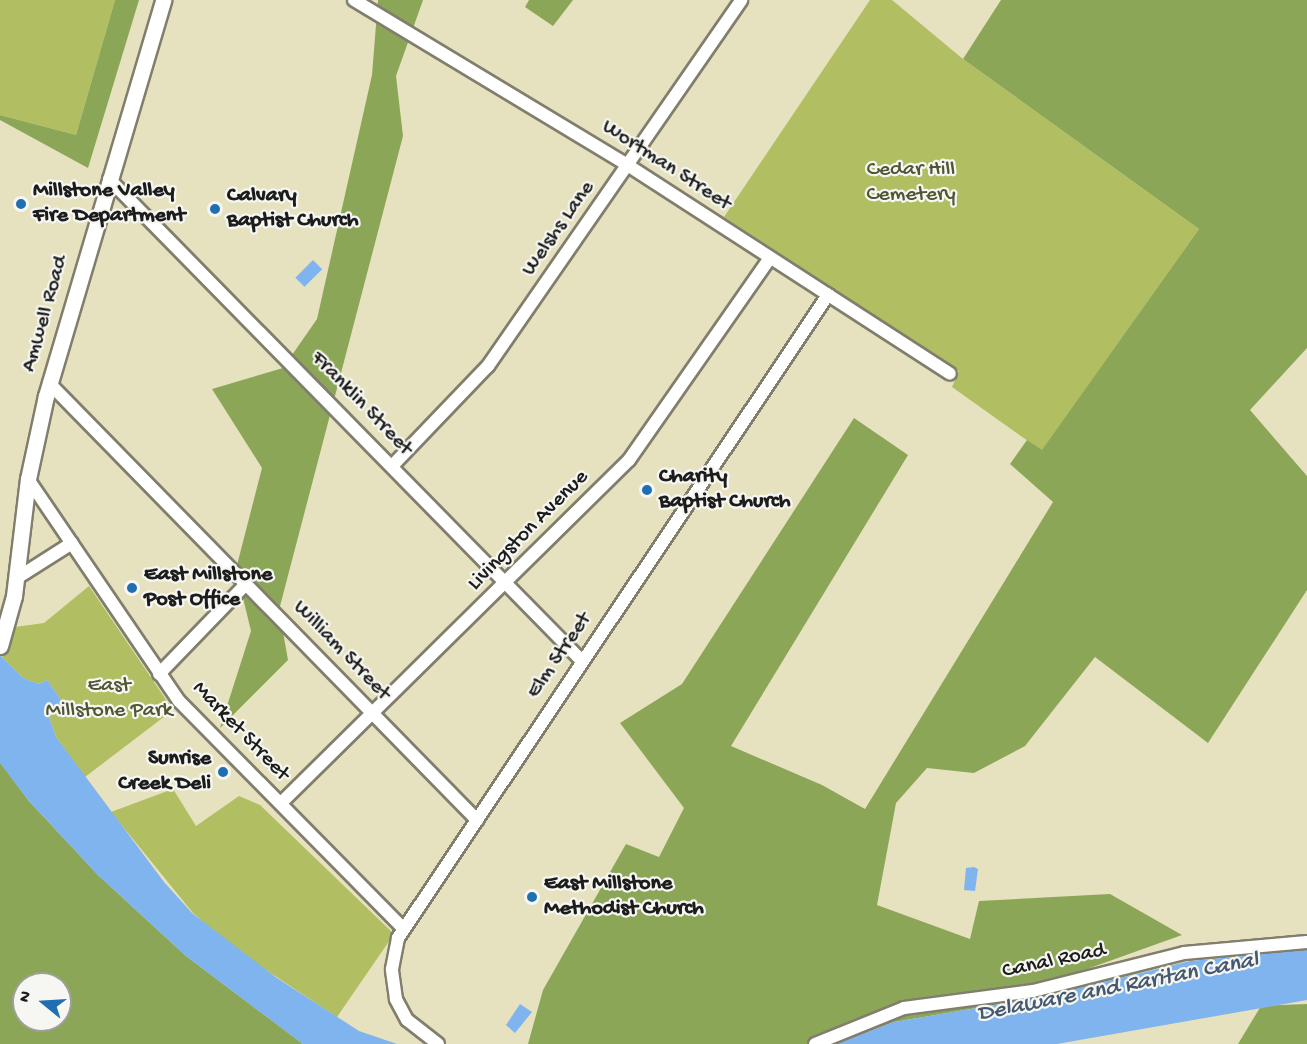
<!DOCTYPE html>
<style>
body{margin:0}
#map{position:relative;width:1307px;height:1044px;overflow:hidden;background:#e6e1be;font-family:"Gochi Hand",sans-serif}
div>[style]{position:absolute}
.green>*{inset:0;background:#b1bf62}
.forest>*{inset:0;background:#8ca658}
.water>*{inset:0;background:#7fb4ee;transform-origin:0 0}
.roads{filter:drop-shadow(2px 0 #817e6d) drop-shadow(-2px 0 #817e6d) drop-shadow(0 2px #817e6d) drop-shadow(0 -2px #817e6d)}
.minor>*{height:12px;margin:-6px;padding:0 6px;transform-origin:6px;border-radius:6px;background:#fff}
.major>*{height:15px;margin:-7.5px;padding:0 7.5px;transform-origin:7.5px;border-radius:7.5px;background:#fff}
.dots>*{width:16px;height:16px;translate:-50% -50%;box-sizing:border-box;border:3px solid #f6f6f2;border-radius:50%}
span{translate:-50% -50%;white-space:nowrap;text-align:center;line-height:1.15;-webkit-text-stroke:4.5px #f6f6f2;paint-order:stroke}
.street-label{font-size:22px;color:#1c1c1c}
.park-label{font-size:22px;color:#505534}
.poi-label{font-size:22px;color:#1c1c1c;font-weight:700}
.left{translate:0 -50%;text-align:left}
.right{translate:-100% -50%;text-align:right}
.water-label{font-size:24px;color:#445970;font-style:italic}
.north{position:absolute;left:12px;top:972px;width:60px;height:60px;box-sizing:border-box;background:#f6f6f2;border:2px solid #9f9f9c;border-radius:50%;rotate:288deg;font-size:16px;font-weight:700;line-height:24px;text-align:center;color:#1c1c1c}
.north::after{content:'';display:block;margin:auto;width:21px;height:27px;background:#1f6fb2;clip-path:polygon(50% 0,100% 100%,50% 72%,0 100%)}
</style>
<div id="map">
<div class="green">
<i style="clip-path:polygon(0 0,115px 0,76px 135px,0 115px)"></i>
<i style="clip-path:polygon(870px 0,892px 0,963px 59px,1199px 229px,1042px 451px,952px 387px,959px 371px,724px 217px)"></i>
<i style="clip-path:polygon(89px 586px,173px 710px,85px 777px,56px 737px,49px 717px,64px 704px,47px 680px,39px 684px,23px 678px,2px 657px,15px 627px,44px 623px)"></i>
<i style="clip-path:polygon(173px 789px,196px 826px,239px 796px,260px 805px,394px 934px,337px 1017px,236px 950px,193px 913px,111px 812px)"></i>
</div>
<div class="forest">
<i style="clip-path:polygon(115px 0,139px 0,88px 168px,0 120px,0 115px,76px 135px)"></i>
<i style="clip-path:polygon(378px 0,423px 0,396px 76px,403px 136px,279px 610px,288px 660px,220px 728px,251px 631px,236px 569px,262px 468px,212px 389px,283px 368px,317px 319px,372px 75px)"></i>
<i style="clip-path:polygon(529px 0,573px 0,553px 26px,525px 7px)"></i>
<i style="clip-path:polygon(1001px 0,1307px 0,1307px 348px,1250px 410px,1307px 476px,1307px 590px,1208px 743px,1095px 657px,1025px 746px,974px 773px,927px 768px,896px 803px,877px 905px,970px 939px,979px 901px,1110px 894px,1182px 935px,1062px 978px,1042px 997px,894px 1022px,835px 1044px,528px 1044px,543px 990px,626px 844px,659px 857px,684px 808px,620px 723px,682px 684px,854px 418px,908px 455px,731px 746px,822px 785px,865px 809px,1053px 502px,1010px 464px,1027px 440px,1042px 450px,1199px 229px,963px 59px)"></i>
<i style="clip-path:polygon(evenodd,0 762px,28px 800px,98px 875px,186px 956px,303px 1044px,0 1044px,0 762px,24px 984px,60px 984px,60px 1020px,24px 1020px,24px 984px)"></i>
<i style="clip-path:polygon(1307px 1004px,1307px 1044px,1238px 1044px,1261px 1006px)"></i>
</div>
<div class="water">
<i style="left:313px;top:260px;width:13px;height:25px;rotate:45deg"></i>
<i style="clip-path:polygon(0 655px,23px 678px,39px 684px,47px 680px,64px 704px,49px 717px,56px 737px,164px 882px,192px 913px,277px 978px,359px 1031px,397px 1044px,303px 1044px,186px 956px,98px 875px,28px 800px,0 763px)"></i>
<i style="clip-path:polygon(974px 867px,978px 869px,975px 891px,964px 890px,966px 868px)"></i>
<i style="clip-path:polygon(1307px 950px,1307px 1000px,1057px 1044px,835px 1044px,894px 1022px,1042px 997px,1190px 961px)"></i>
<i style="clip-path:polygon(520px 1004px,532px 1012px,515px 1033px,506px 1025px)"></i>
</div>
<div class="roads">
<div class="minor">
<i style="left:354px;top:0;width:321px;rotate:31.1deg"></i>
<i style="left:629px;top:166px;width:382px;rotate:32.9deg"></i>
<i style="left:109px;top:179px;width:675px;rotate:45.54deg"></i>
<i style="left:49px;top:383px;width:612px;rotate:45.6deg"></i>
<i style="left:392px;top:466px;width:139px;rotate:-46.2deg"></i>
<i style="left:488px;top:366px;width:445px;rotate:-55.3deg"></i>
<i style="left:28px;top:479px;width:268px;rotate:55.8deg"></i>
<i style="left:179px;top:701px;width:320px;rotate:45.4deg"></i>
<i style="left:17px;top:578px;width:65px;rotate:-32.5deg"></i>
<i style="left:159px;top:674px;width:124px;rotate:-46deg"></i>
<i style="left:281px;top:803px;width:489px;rotate:-44.6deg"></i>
<i style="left:629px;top:460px;width:246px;rotate:-55.1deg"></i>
<i style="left:438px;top:1044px;width:39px;rotate:-142deg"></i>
<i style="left:407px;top:1020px;width:24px;rotate:-118deg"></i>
<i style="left:396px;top:999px;width:30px;rotate:-98deg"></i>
<i style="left:392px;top:969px;width:32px;rotate:-79deg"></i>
<i style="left:398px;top:938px;width:774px;rotate:-56.23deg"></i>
<i style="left:815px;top:1044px;width:96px;rotate:-22deg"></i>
<i style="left:904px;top:1008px;width:130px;rotate:-7.5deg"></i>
<i style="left:1033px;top:991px;width:156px;rotate:-14.1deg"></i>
<i style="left:1184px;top:953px;width:123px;rotate:-5.1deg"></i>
</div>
<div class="major">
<i style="left:0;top:646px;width:52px;rotate:-74.4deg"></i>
<i style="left:14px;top:596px;width:118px;rotate:-83.2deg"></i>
<i style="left:28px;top:479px;width:85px;rotate:-77.8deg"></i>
<i style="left:46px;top:396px;width:413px;rotate:-73.5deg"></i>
</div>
</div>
<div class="dots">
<i style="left:21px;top:204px;background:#1f6fb2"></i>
<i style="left:215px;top:209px;background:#1f6fb2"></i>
<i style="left:647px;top:490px;background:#1f6fb2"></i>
<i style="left:132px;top:588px;background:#1f6fb2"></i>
<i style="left:223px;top:772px;background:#1f6fb2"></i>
<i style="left:532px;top:897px;background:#1f6fb2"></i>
</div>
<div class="street-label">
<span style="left:666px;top:166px;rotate:33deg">Wortman Street</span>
<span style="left:559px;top:229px;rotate:-55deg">Welshs Lane</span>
<span style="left:46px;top:314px;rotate:-74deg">Amwell Road</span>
<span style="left:361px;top:404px;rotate:46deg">Franklin Street</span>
<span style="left:529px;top:531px;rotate:-45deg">Livingston Avenue</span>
<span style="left:341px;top:651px;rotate:46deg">William Street</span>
<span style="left:560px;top:656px;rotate:-56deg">Elm Street</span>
<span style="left:240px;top:732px;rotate:46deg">Market Street</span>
<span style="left:1054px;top:962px;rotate:-12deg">Canal Road</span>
</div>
<div class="park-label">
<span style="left:911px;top:183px">Cedar Hill<br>Cemetery</span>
<span style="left:109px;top:699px">East<br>Millstone Park</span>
</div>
<div class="poi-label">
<span class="left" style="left:33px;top:204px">Millstone Valley<br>Fire Department</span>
<span class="left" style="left:227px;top:209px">Calvary<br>Baptist Church</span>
<span class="left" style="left:659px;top:490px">Charity<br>Baptist Church</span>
<span class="left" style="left:144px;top:588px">East Millstone<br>Post Office</span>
<span class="right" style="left:211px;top:772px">Sunrise<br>Creek Deli</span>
<span class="left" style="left:544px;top:897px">East Millstone<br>Methodist Church</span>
</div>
<div class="water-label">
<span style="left:1118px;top:988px;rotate:-11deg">Delaware and Raritan Canal</span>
</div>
<div class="north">N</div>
</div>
